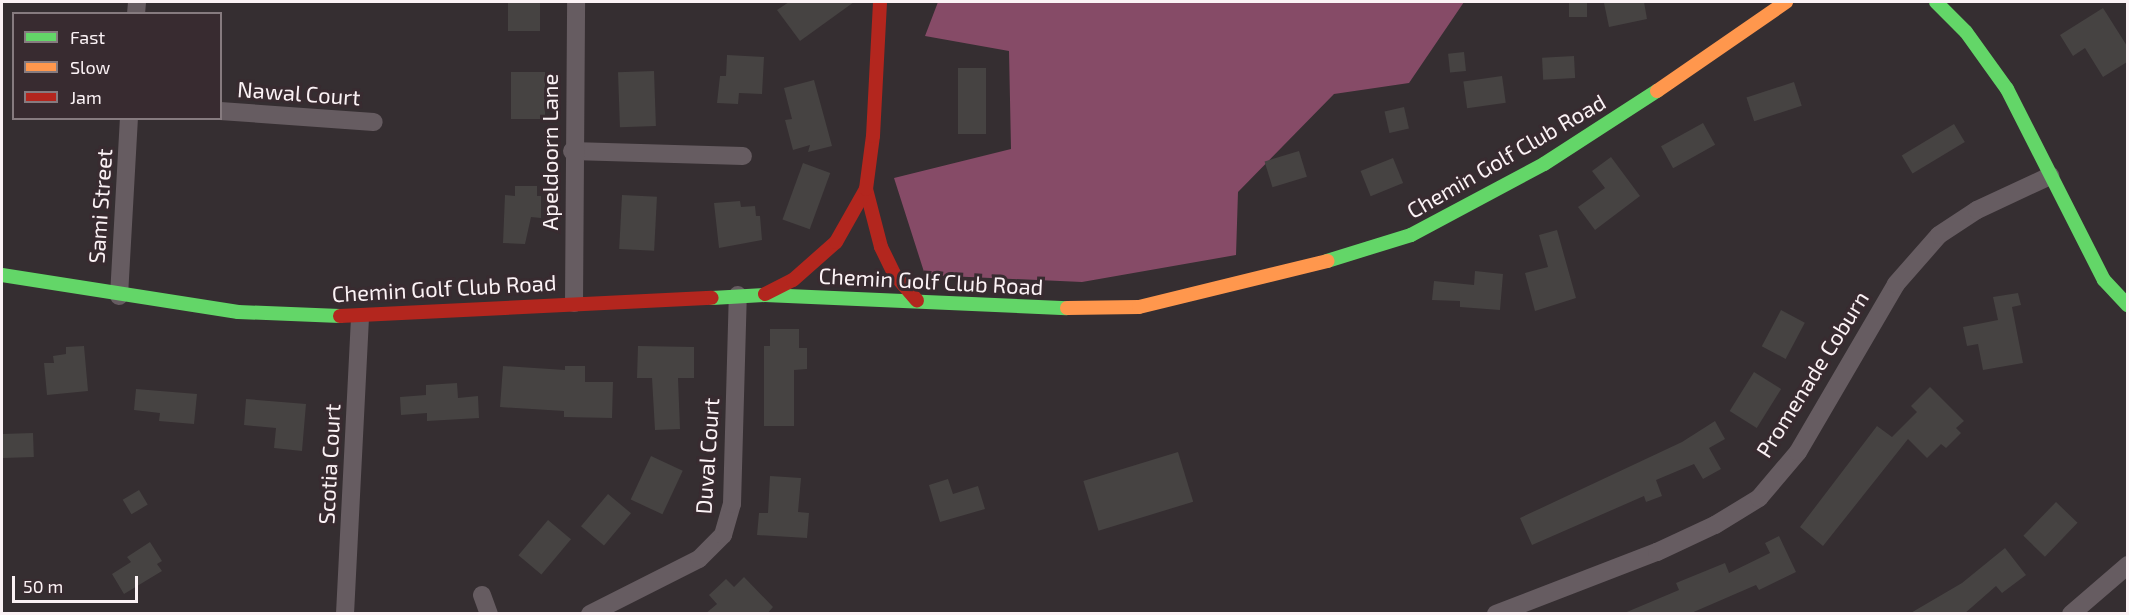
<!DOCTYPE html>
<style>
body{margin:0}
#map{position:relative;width:2129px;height:615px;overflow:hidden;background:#352e31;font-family:"Exo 2",sans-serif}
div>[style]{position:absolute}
.forest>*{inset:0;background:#864b67}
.building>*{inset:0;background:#464342;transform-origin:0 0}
.street>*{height:18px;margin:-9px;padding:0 9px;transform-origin:9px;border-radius:9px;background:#665c61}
.fast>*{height:14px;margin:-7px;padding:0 7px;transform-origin:7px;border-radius:7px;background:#63d668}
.slow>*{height:14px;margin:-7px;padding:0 7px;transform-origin:7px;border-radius:7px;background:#ff974d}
.jam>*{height:14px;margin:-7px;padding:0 7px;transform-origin:7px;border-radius:7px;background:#b3261e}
span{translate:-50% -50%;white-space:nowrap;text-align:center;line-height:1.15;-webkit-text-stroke:6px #382b30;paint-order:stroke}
.street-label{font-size:22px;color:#fbf2f5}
.frame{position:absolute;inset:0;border:3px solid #fbf2f5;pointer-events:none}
.legend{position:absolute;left:12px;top:12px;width:210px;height:108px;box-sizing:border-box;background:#382b30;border:2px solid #867b7f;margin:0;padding:8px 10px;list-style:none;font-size:18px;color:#fbf2f5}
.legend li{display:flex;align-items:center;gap:12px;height:30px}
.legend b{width:30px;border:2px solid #867b7f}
.scale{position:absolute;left:12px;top:576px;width:126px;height:27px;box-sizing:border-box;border:3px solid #fbf2f5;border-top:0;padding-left:8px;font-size:18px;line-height:21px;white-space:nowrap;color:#fbf2f5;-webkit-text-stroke:4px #382b30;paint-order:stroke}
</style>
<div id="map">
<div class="forest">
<i style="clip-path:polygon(938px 2px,1464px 2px,1409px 83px,1334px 94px,1238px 192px,1236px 255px,1082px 282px,925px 275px,894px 178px,1011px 149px,1009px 51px,925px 36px)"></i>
</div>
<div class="building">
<i style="left:508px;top:2px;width:32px;height:29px"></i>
<i style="clip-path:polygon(789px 2px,854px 2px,800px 41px,777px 10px)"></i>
<i style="left:1569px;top:2px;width:18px;height:15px"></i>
<i style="clip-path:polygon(1644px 2px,1647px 19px,1609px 27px,1604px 3px)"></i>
<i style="clip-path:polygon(2103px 8px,2127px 46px,2127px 62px,2103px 77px,2085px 48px,2073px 56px,2060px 35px)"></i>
<i style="left:1464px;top:52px;width:19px;height:16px;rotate:84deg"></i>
<i style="clip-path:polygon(727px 55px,764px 57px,762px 94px,739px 93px,738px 104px,717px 103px,720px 76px,726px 76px)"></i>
<i style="left:1574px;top:56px;width:22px;height:32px;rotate:87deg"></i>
<i style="left:958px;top:68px;width:28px;height:66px"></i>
<i style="left:654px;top:71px;width:55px;height:36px;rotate:88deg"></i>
<i style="left:511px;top:72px;width:34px;height:47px"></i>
<i style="left:1502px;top:76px;width:27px;height:39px;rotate:82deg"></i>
<i style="clip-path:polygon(814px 80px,832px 146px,808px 152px,810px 145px,793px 150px,785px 120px,792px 119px,784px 88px)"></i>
<i style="left:1794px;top:82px;width:25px;height:50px;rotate:72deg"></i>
<i style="left:1404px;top:107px;width:22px;height:20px;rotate:77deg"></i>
<i style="left:1703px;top:123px;width:25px;height:48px;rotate:61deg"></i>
<i style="left:1954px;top:124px;width:21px;height:61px;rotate:59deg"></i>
<i style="left:1299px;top:151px;width:27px;height:36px;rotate:73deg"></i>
<i style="clip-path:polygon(1611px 157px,1640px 196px,1595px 230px,1578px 207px,1605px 188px,1592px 171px)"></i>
<i style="left:1393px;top:158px;width:27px;height:35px;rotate:68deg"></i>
<i style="left:803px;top:163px;width:29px;height:60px;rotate:20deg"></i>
<i style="clip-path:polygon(515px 186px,537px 186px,537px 196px,541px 196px,541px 218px,531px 217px,525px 244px,503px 243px,505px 195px,515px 196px)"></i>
<i style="left:622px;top:195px;width:35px;height:54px;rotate:3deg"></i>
<i style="clip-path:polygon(740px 201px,741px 207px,755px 206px,756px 216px,760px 216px,762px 240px,719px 248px,714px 203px)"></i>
<i style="clip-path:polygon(1557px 230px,1576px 298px,1535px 311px,1525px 273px,1548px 267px,1539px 235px)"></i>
<i style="clip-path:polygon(1475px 271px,1503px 274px,1500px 310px,1460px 307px,1460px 301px,1432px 300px,1434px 281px,1474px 285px)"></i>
<i style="clip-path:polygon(2018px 293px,2021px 305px,2012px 307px,2023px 363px,1983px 370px,1978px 344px,1967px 346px,1963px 327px,1998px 320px,1993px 297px)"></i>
<i style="left:1781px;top:310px;width:27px;height:41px;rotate:28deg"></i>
<i style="clip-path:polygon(770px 329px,799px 329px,799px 348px,807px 348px,807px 369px,794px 370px,794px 426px,764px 426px,764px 346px,770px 346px)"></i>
<i style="clip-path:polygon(84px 346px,88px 391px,47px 395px,44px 363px,54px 363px,53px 356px,66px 354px,66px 347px)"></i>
<i style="clip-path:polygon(638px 346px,694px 347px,694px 378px,678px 378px,680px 429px,655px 430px,652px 378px,637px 378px)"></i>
<i style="clip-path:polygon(503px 366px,565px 370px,565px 366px,585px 366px,585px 382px,613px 382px,612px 418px,564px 417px,564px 411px,500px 407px)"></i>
<i style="left:1754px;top:372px;width:32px;height:46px;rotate:32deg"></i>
<i style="clip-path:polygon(457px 383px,458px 398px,478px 396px,479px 418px,427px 421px,427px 413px,401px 415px,400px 397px,426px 395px,426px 385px)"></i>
<i style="clip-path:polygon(1930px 387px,1964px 421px,1956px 428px,1961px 433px,1946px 448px,1941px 444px,1927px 458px,1908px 439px,1823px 546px,1800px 527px,1877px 426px,1892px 437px,1917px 412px,1911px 406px)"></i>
<i style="clip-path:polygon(136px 389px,197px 394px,194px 424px,159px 421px,160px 413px,134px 410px)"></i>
<i style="clip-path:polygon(246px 399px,306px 404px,302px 451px,274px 448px,276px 428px,244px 425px)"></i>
<i style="clip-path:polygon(1715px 421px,1725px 439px,1709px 448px,1721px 469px,1703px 479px,1694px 464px,1656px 480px,1662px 496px,1646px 502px,1644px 496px,1532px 545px,1520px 518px,1682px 442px)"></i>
<i style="left:33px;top:433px;width:24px;height:31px;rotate:88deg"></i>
<i style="left:1178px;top:452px;width:52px;height:99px;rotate:73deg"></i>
<i style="left:651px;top:456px;width:35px;height:48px;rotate:25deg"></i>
<i style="clip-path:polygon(770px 476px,801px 478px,798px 512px,809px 513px,807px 538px,757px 535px,759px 513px,768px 513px)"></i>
<i style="clip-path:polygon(948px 479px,953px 494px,978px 486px,985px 509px,940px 522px,929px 485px)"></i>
<i style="left:139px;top:490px;width:17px;height:19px;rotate:59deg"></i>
<i style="left:608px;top:494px;width:30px;height:42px;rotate:40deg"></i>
<i style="left:2056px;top:502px;width:30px;height:47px;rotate:44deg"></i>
<i style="left:548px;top:520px;width:30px;height:46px;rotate:40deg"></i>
<i style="clip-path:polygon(1779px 536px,1796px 572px,1759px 590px,1756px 585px,1689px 614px,1622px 614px,1679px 590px,1676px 583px,1725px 563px,1729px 573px,1770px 553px,1765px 543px)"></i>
<i style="clip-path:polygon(150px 542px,162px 561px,157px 564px,162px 571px,124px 594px,112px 574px,131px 562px,127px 557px)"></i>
<i style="clip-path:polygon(2005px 548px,2026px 575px,2002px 593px,1996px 586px,1964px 614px,1909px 614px,1962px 583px)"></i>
<i style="clip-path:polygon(744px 577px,773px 607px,767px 614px,705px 614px,717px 604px,709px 595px,726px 579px,734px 587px)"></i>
</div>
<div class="street">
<i style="left:136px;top:14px;width:12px;rotate:-85deg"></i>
<i style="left:220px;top:111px;width:154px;rotate:4.1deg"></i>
<i style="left:572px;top:151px;width:171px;rotate:1.7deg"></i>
<i style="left:119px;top:296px;width:178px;rotate:-86.8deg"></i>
<i style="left:574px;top:303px;width:301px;rotate:-89.6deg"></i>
<i style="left:482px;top:595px;width:20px;rotate:70deg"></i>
<i style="left:345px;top:614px;width:297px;rotate:-87.1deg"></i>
<i style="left:590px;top:614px;width:122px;rotate:-26.8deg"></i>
<i style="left:699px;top:559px;width:34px;rotate:-45deg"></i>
<i style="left:723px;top:535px;width:32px;rotate:-74deg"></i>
<i style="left:732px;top:504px;width:209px;rotate:-88.4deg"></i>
<i style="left:1496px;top:614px;width:173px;rotate:-21.1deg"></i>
<i style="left:1657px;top:552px;width:64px;rotate:-25deg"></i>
<i style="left:1715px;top:525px;width:52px;rotate:-31.5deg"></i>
<i style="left:1759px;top:498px;width:60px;rotate:-49.7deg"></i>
<i style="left:1798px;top:452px;width:194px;rotate:-59.7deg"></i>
<i style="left:1896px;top:284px;width:65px;rotate:-48.7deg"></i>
<i style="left:1939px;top:235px;width:45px;rotate:-33.3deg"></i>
<i style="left:1977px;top:210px;width:81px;rotate:-25deg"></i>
<i style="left:2071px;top:614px;width:75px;rotate:-40.7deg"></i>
</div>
<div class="fast">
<i style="left:1936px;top:2px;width:42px;rotate:45deg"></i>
<i style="left:1966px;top:32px;width:70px;rotate:54.3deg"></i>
<i style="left:2007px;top:89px;width:214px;rotate:63.1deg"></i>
<i style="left:2104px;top:280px;width:35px;rotate:47deg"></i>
<i style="left:1327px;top:261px;width:88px;rotate:-17.2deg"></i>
<i style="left:1411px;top:235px;width:151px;rotate:-28.1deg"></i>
<i style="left:1544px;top:164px;width:135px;rotate:-32.9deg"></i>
<i style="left:2px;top:275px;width:239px;rotate:8.9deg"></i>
<i style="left:238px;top:312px;width:102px;rotate:2.2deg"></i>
<i style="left:712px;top:298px;width:53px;rotate:-3.2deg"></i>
<i style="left:765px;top:295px;width:302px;rotate:2.5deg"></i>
</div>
<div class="slow">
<i style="left:1657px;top:91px;width:157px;rotate:-34.6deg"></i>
<i style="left:1067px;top:308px;width:72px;rotate:-0.8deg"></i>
<i style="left:1139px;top:307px;width:194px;rotate:-13.7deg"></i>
</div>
<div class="jam">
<i style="left:866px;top:189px;width:60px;rotate:75.5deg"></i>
<i style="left:881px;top:247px;width:30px;rotate:64deg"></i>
<i style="left:894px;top:274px;width:35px;rotate:49deg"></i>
<i style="left:765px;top:294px;width:31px;rotate:-27deg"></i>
<i style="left:793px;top:280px;width:57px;rotate:-41.5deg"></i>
<i style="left:836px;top:242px;width:61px;rotate:-60.5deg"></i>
<i style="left:866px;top:189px;width:53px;rotate:-82.5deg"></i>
<i style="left:873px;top:136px;width:134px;rotate:-87deg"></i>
<i style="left:340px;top:316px;width:372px;rotate:-2.8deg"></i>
</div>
<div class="street-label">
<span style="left:299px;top:93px;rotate:4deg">Nawal Court</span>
<span style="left:550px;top:152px;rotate:-90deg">Apeldoorn Lane</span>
<span style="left:1506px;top:156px;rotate:-30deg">Chemin Golf Club Road</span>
<span style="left:100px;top:206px;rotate:-86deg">Sami Street</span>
<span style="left:931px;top:281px;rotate:3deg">Chemin Golf Club Road</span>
<span style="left:444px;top:288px;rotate:-3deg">Chemin Golf Club Road</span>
<span style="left:1812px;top:374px;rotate:-58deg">Promenade Coburn</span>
<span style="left:707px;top:456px;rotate:-86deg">Duval Court</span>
<span style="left:329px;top:464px;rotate:-87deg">Scotia Court</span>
</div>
<div class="frame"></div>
<ul class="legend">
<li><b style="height:8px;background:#63d668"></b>Fast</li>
<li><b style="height:8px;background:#ff974d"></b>Slow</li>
<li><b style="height:8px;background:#b3261e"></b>Jam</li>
</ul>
<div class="scale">50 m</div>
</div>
